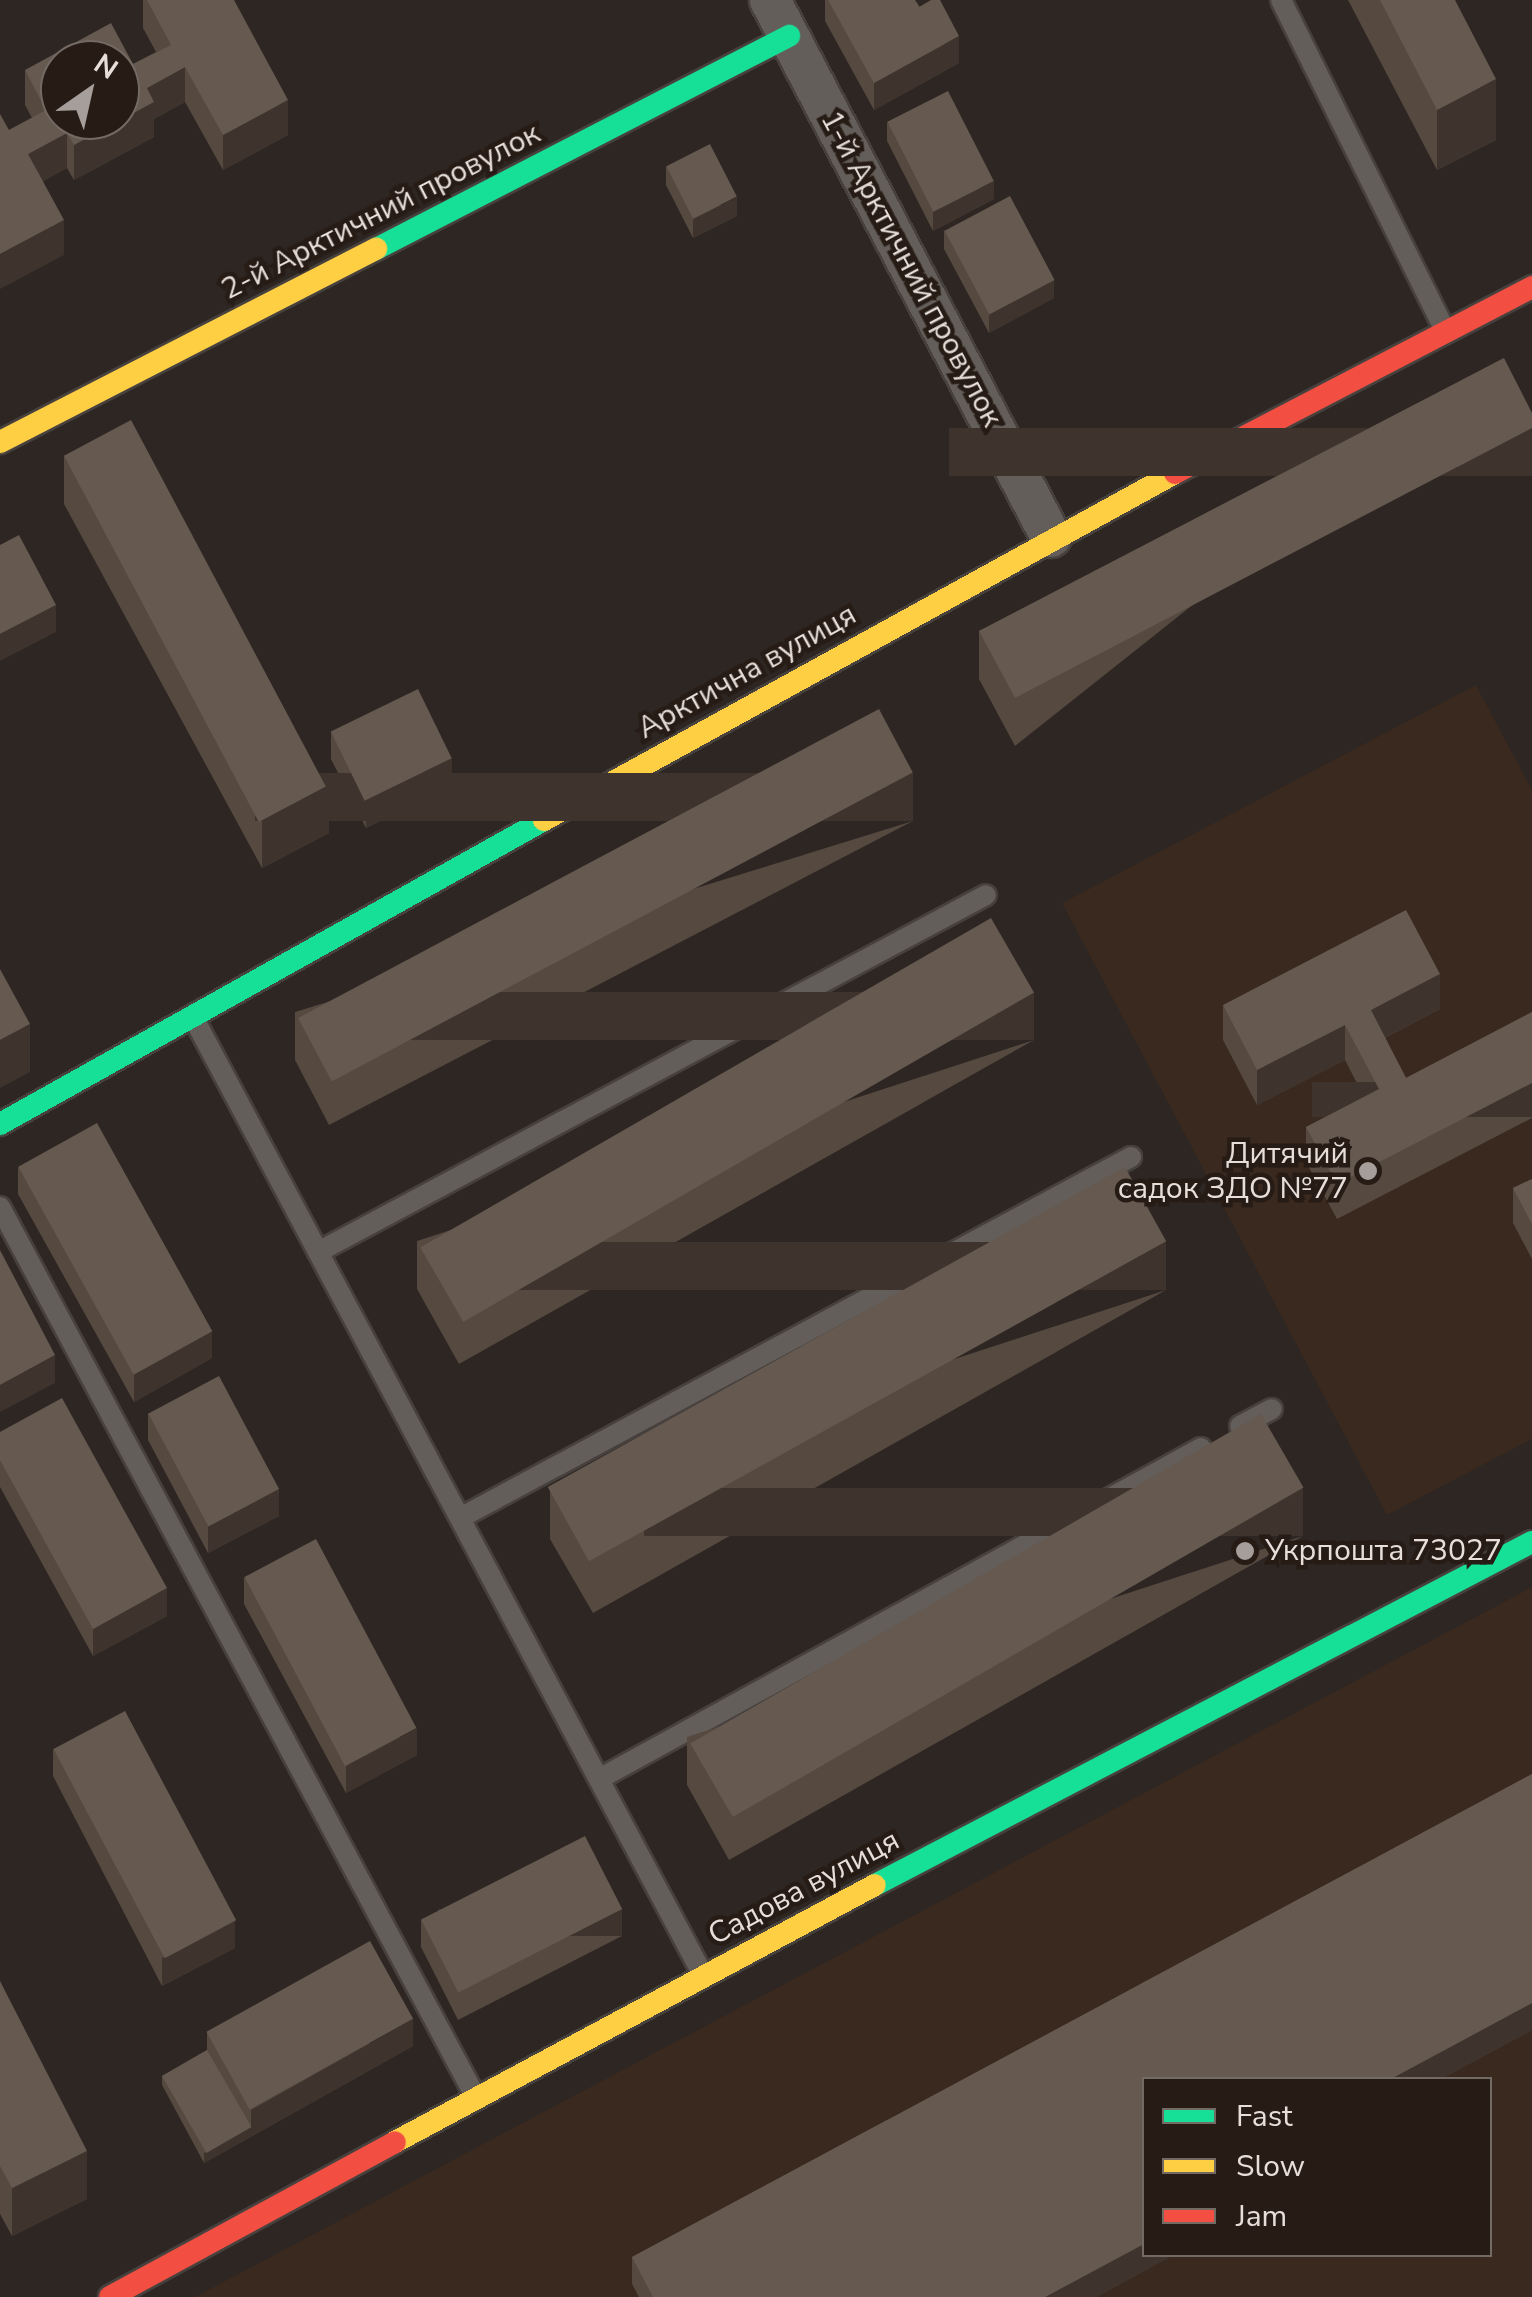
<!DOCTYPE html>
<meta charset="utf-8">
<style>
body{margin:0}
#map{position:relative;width:1532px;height:2297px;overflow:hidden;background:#2d2622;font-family:"Nunito Sans",sans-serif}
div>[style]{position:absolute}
.built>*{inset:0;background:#39291f}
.roads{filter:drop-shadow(2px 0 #47413e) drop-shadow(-2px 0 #47413e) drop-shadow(0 2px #47413e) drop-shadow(0 -2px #47413e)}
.lane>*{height:20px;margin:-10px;padding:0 10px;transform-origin:10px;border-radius:10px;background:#635e5a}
.street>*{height:40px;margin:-20px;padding:0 20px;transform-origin:20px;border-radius:20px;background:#635e5a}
.fast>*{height:22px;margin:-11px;padding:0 11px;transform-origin:11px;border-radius:11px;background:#16e098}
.slow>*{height:22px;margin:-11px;padding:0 11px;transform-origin:11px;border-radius:11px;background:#ffcf43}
.jam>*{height:22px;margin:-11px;padding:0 11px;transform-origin:11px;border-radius:11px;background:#f24e42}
.wall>*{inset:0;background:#554940}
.shaded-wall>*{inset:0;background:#3e342d;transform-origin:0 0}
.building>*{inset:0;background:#655950;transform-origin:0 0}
.dots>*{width:28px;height:28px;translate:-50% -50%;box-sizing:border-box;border:5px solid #271c15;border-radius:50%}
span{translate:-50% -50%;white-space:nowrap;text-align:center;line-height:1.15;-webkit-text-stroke:9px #271c15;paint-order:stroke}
.street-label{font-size:30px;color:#e7deda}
.poi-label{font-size:30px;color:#e7deda}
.right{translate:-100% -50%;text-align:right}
.left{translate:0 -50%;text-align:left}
.legend{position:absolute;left:1142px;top:2077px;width:350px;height:180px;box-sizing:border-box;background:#271c15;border:2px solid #746a64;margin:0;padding:12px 18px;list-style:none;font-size:30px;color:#e7deda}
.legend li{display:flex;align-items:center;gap:20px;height:50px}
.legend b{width:50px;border:2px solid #746a64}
.north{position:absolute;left:40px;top:40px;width:100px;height:100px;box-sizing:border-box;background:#271c15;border:2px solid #746a64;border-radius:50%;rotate:34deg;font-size:28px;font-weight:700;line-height:40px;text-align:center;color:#e7deda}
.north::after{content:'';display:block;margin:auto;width:35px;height:45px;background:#a69e9a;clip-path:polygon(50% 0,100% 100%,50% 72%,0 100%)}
</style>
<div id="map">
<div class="built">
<i style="clip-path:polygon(1476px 685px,1532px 790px,1532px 1439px,1387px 1515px,1062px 903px)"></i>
<i style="clip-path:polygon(evenodd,1532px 1587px,1532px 2297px,195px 2297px,1532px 1587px,1144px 2080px,1490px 2080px,1490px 2254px,1144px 2254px,1144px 2080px)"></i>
</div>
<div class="roads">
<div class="lane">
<i style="left:1281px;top:0;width:369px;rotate:63.6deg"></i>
<i style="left:193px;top:1017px;width:1085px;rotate:61.97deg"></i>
<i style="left:0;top:1207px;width:1008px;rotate:61.88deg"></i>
<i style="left:318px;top:1252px;width:757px;rotate:-28.12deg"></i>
<i style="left:1240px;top:1426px;width:36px;rotate:-28deg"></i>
<i style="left:460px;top:1518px;width:762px;rotate:-28.28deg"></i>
<i style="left:599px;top:1779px;width:687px;rotate:-28.8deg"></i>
</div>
<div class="street">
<i style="left:770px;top:0;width:606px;rotate:62.38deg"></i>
</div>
<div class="fast">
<i style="left:376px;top:249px;width:465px;rotate:-27.3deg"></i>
<i style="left:0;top:1124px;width:623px;rotate:-29.2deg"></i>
<i style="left:875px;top:1885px;width:741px;rotate:-27.57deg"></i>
</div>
<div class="slow">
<i style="left:0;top:442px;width:423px;rotate:-27.2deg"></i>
<i style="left:544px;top:820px;width:720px;rotate:-28.81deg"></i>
<i style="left:395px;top:2142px;width:544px;rotate:-28.17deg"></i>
</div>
<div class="jam">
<i style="left:1175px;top:473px;width:403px;rotate:-27.5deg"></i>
<i style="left:110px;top:2297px;width:324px;rotate:-28.5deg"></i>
</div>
</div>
<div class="wall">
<i style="clip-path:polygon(143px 0,234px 0,288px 135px,223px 170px,185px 102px,154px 119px,154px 137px,74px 180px,67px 168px,43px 181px,64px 255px,9px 130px,32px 118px,25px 105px,25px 70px,133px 64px,156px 52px,143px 28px)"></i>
<i style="clip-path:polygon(825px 0,915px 0,959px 63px,874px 110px,825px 21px)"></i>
<i style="clip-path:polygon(1348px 0,1455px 0,1496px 140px,1437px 170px)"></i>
<i style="clip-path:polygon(887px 122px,994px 199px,933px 231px,887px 141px)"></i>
<i style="clip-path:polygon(666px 166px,737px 216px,693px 238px,666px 185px)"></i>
<i style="clip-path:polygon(944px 230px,1054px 298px,989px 333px,944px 249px)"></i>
<i style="clip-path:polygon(1504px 358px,1015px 746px,979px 679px,979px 631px)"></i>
<i style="clip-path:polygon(64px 456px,329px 833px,262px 868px,64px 504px)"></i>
<i style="clip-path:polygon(331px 732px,452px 785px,366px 828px,331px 759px)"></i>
<i style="clip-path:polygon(913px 821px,329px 1125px,295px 1060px,295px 1012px)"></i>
<i style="clip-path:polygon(1223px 1005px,1440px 1009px,1385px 1038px,1406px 1078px,1532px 1012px,1532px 1118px,1337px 1219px,1306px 1162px,1306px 1127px,1364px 1097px,1345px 1060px,1257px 1105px,1223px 1040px)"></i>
<i style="clip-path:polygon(1034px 1040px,459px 1364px,417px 1289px,417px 1241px)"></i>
<i style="clip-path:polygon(18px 1167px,212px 1358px,134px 1402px,18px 1194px)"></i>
<i style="clip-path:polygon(1532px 1179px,1532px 1259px,1513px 1223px,1513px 1188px)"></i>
<i style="clip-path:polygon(1166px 1290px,593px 1613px,550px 1539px,550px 1491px)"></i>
<i style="clip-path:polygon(148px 1413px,279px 1516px,208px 1553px,148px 1440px)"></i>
<i style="clip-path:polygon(0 1432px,167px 1616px,93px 1656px,0 1487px)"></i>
<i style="clip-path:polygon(1303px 1536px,729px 1860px,687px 1785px,687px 1737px)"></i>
<i style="clip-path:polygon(244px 1577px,417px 1755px,346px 1793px,244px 1604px)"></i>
<i style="clip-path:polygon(53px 1749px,235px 1948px,162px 1986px,53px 1776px)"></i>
<i style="clip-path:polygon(1532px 1774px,1532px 2030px,1439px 2080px,1144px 2080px,1144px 2254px,1175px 2254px,1096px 2297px,639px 2297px,632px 2284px,632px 2257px)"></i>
<i style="clip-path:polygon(421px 1920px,622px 1936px,458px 2020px,421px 1947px)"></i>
<i style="clip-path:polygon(0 1981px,87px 2199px,12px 2236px,0 2214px)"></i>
<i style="clip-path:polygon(207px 2032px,413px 2046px,204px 2163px,162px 2085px,162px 2076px,207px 2050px)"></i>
</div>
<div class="shaded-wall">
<i style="clip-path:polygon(959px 36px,959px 63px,874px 110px,874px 83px)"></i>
<i style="clip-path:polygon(185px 67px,185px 102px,154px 119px,154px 137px,74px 180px,74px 145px,147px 88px)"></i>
<i style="clip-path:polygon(1496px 79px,1496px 140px,1437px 170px,1437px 110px)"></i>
<i style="clip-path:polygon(288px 100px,288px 135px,223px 170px,223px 135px)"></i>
<i style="clip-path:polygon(67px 133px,67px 168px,28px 189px,28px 154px)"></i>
<i style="clip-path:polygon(994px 181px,994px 199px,933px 231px,933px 212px)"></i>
<i style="clip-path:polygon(737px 197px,737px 216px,693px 238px,693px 219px)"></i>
<i style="clip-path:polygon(64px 220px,64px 255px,0 289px,0 254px)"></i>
<i style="clip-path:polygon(1054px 280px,1054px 298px,989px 333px,989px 314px)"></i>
<i style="left:1532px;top:428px;width:48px;height:583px;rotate:90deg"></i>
<i style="clip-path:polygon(56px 605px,56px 632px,0 661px,0 634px)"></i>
<i style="clip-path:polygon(452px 758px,452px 785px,366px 828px,366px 801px)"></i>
<i style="left:913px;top:773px;width:48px;height:658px;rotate:90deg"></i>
<i style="clip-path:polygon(329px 785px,329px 833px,262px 868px,262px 820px)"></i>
<i style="clip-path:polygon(1440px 974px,1440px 1009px,1371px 1045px,1371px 1010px)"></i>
<i style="left:1034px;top:992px;width:48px;height:660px;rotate:90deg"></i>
<i style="clip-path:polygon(30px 1024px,30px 1072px,0 1088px,0 1040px)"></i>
<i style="clip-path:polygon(1345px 1025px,1345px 1060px,1257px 1105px,1257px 1070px)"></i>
<i style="left:1532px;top:1082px;width:35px;height:220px;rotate:90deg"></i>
<i style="left:1166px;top:1242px;width:48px;height:658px;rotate:90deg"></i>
<i style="clip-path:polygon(212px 1331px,212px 1358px,134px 1402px,134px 1374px)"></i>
<i style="clip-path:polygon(55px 1355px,55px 1383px,0 1412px,0 1385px)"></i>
<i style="left:1303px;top:1488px;width:48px;height:659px;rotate:90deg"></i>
<i style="clip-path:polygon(279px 1489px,279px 1516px,208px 1553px,208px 1526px)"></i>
<i style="clip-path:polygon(167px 1588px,167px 1616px,93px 1656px,93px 1629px)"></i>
<i style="clip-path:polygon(417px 1728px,417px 1755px,346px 1793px,346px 1766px)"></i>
<i style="left:622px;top:1909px;width:27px;height:184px;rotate:90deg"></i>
<i style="clip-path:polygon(235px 1921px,235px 1948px,162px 1986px,162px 1958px)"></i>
<i style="clip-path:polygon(1532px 2003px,1532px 2030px,1439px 2080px,1389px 2080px)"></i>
<i style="clip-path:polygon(413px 2019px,413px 2046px,204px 2163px,204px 2153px,251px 2127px,251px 2110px)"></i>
<i style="clip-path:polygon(87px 2151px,87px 2199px,12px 2236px,12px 2188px)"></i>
<i style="clip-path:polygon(1144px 2244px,1144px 2254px,1175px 2254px,1096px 2297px,1045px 2297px)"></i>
</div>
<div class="building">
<i style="clip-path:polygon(evenodd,147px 0,234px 0,288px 100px,223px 135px,185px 67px,147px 88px,154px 102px,74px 145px,67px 133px,28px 154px,64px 220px,0 254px,0 114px,9px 130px,46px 110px,25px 70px,111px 23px,133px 64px,171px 45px,147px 0,60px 60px,120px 60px,120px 120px,60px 120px,60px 60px)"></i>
<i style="clip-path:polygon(828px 0,915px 0,919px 7px,931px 0,940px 0,959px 36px,874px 83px)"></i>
<i style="clip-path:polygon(1380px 0,1455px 0,1496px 79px,1437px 110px)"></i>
<i style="left:948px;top:91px;width:101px;height:68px;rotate:63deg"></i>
<i style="left:710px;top:144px;width:59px;height:49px;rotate:63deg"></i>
<i style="left:1010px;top:196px;width:95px;height:74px;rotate:62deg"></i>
<i style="clip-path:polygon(1504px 358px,1532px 413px,1532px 428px,1015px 698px,979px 631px)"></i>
<i style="left:131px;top:420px;width:415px;height:76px;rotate:62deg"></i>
<i style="clip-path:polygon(19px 535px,56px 605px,0 634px,0 545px)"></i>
<i style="left:418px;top:689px;width:77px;height:97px;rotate:64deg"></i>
<i style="left:879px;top:709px;width:72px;height:658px;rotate:62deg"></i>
<i style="clip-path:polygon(1406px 910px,1440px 974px,1371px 1010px,1406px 1078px,1532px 1012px,1532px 1083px,1337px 1184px,1306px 1127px,1379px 1089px,1345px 1025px,1257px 1070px,1223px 1005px)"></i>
<i style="left:991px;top:918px;width:86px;height:659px;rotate:60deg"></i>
<i style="clip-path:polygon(0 969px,30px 1024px,0 1040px)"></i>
<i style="left:97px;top:1123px;width:238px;height:90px;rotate:61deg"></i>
<i style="left:1125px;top:1167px;width:85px;height:660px;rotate:61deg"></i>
<i style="clip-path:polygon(1532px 1179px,1532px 1224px,1513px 1188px)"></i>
<i style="clip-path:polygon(0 1250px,55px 1355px,0 1385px)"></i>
<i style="left:219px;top:1376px;width:128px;height:80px;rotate:62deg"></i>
<i style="clip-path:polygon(62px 1398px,167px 1588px,93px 1629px,0 1460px,0 1432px)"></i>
<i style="left:1261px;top:1414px;width:85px;height:659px;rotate:60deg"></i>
<i style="left:316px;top:1539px;width:214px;height:81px;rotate:62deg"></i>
<i style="left:125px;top:1711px;width:237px;height:81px;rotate:62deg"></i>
<i style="clip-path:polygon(1532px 1774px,1532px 2003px,1389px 2080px,1144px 2080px,1144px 2244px,1045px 2297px,653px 2297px,632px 2257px)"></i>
<i style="left:585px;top:1836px;width:82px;height:184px;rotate:63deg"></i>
<i style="left:370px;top:1941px;width:89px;height:187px;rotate:61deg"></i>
<i style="clip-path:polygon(0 1981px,87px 2151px,12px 2188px,0 2166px)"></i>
<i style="left:207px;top:2050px;width:89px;height:52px;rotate:60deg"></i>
</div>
<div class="dots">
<i style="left:1368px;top:1171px;background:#a69e9a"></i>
<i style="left:1245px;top:1551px;background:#a69e9a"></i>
</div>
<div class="street-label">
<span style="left:381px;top:212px;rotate:-27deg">2-й Арктичний провулок</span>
<span style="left:911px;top:269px;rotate:62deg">1-й Арктичний провулок</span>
<span style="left:747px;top:672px;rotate:-29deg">Арктична вулиця</span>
<span style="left:804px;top:1888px;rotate:-28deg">Садова вулиця</span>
</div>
<div class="poi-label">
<span class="right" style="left:1348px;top:1171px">Дитячий<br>садок ЗДО №77</span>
<span class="left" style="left:1265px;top:1551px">Укрпошта 73027</span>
</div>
<ul class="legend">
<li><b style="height:12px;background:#16e098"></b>Fast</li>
<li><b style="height:12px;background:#ffcf43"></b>Slow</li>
<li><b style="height:12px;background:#f24e42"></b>Jam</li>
</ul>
<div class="north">N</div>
</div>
